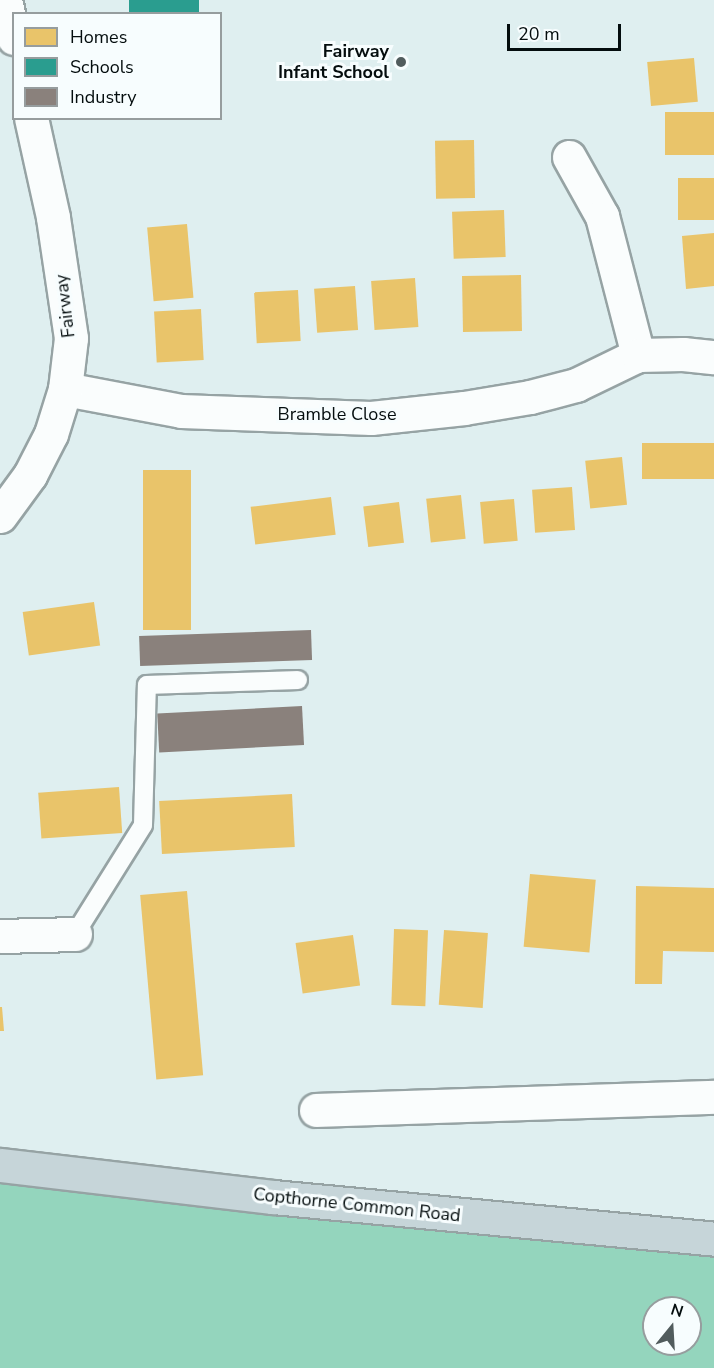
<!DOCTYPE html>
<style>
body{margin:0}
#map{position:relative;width:714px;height:1368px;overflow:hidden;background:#dfeff0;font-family:"Nunito Sans",sans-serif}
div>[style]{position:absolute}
.forest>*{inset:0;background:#94d5bd}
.homes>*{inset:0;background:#e9c46a;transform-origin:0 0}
.schools>*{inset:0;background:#2a9d8f;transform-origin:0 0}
.industry>*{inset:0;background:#8a817c;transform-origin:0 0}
.roads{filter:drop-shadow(2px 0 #96a3a4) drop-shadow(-2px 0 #96a3a4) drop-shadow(0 2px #96a3a4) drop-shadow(0 -2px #96a3a4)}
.lane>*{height:18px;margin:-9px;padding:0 9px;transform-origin:9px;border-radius:9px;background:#fafdfd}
.street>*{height:33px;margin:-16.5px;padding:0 16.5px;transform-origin:16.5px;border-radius:16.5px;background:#fafdfd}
.highway>*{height:33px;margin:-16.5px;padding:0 16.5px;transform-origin:16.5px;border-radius:16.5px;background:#c6d5d9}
.dots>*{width:16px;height:16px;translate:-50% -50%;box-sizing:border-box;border:3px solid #f7fdfe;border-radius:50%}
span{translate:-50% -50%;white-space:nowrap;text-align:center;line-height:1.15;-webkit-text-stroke:6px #f7fdfe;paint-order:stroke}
.poi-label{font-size:18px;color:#040d0e;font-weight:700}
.right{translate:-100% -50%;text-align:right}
.street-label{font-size:18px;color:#040d0e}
.legend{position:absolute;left:12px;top:12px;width:210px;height:108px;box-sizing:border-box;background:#f7fdfe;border:2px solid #969d9e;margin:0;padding:8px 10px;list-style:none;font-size:18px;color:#040d0e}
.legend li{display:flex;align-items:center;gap:12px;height:30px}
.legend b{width:30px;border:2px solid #969d9e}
.north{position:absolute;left:642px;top:1296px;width:60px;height:60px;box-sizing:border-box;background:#f7fdfe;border:2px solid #969d9e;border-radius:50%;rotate:18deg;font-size:16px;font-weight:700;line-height:24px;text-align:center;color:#040d0e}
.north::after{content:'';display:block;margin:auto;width:21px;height:27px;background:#515c5d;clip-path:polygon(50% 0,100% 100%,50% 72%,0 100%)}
.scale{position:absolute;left:507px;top:24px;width:114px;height:27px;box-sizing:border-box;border:3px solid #040d0e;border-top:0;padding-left:8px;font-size:18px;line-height:21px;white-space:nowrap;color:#040d0e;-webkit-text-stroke:4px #f7fdfe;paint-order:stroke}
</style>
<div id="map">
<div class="forest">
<i style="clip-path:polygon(evenodd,0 1165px,714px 1239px,714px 1368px,0 1368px,0 1165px,654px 1308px,690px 1308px,690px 1344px,654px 1344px,654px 1308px)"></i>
</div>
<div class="homes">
<i style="left:694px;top:58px;width:44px;height:47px;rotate:85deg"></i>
<i style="left:714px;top:112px;width:43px;height:49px;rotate:90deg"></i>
<i style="left:474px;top:140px;width:58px;height:39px;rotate:89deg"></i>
<i style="left:714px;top:178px;width:42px;height:36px;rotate:90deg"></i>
<i style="left:504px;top:210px;width:47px;height:52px;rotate:88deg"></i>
<i style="left:187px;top:224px;width:74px;height:40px;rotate:85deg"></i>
<i style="clip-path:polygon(714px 233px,714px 286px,686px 289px,682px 236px)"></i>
<i style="left:521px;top:275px;width:56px;height:59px;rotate:89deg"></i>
<i style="left:415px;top:278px;width:49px;height:44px;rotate:86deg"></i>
<i style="left:355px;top:286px;width:44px;height:41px;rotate:86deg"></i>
<i style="left:298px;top:290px;width:51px;height:44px;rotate:87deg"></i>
<i style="left:201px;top:309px;width:51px;height:47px;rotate:87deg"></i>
<i style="left:714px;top:443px;width:36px;height:72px;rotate:90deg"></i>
<i style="left:622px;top:457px;width:48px;height:37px;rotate:84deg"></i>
<i style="left:143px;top:470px;width:48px;height:160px"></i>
<i style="left:572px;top:487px;width:43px;height:40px;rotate:86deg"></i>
<i style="left:461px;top:495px;width:44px;height:35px;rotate:84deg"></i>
<i style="left:331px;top:497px;width:38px;height:81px;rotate:83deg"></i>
<i style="left:514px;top:499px;width:42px;height:34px;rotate:85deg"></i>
<i style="left:399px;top:502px;width:41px;height:36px;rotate:83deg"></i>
<i style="left:94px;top:602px;width:44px;height:72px;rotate:82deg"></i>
<i style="left:119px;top:787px;width:46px;height:81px;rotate:86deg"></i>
<i style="left:292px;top:794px;width:53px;height:133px;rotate:87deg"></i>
<i style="left:530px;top:874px;width:66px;height:73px;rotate:5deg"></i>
<i style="clip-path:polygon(636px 886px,714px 888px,714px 952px,663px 951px,662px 984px,635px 984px)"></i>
<i style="left:187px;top:891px;width:185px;height:47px;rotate:85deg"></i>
<i style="left:394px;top:929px;width:34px;height:76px;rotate:2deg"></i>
<i style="left:444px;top:930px;width:44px;height:75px;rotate:4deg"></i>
<i style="left:353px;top:935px;width:51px;height:58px;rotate:82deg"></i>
<i style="clip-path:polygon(0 1007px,2px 1007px,4px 1031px,0 1031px)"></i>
</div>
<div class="schools">
<i style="left:129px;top:0;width:70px;height:14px"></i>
</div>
<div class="industry">
<i style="left:311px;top:630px;width:30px;height:172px;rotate:88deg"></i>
<i style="left:302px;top:706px;width:39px;height:145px;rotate:87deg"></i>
</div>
<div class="roads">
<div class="lane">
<i style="left:75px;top:934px;width:128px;rotate:-58deg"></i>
<i style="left:143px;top:825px;width:140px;rotate:-88.4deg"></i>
<i style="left:147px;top:685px;width:151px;rotate:-1.9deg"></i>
</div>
<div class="street">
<i style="left:5px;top:0;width:39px;rotate:77deg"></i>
<i style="left:569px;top:157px;width:68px;rotate:60.8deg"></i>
<i style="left:602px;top:216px;width:144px;rotate:75.5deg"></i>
<i style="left:65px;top:389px;width:118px;rotate:10.7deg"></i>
<i style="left:181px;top:411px;width:190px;rotate:2.1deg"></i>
<i style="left:371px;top:418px;width:94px;rotate:-6.1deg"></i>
<i style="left:464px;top:408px;width:67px;rotate:-9.5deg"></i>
<i style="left:530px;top:397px;width:48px;rotate:-14.6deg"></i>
<i style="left:576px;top:385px;width:69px;rotate:-25.8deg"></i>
<i style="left:638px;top:355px;width:45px;rotate:-1.3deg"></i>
<i style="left:683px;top:354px;width:31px;rotate:6deg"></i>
<i style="left:0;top:516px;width:51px;rotate:-53.8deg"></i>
<i style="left:30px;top:475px;width:46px;rotate:-62.9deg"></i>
<i style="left:51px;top:434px;width:47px;rotate:-72.7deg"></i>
<i style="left:65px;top:389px;width:51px;rotate:-83.3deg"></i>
<i style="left:71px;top:338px;width:122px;rotate:-98.5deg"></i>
<i style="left:53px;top:217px;width:101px;rotate:-102.5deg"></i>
<i style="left:0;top:936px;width:75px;rotate:-1.5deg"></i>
<i style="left:316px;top:1110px;width:398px;rotate:-1.9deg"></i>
</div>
<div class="highway">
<i style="left:0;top:1165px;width:275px;rotate:6.7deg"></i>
<i style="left:273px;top:1197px;width:443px;rotate:5.4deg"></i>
</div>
</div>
<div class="dots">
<i style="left:401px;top:62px;background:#515c5d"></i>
</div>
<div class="poi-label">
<span class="right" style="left:389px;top:62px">Fairway<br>Infant School</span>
</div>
<div class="street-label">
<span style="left:65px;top:306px;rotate:-97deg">Fairway</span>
<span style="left:337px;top:414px">Bramble Close</span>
<span style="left:357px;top:1205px;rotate:6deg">Copthorne Common Road</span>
</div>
<ul class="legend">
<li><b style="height:16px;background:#e9c46a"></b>Homes</li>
<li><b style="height:16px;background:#2a9d8f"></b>Schools</li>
<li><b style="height:16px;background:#8a817c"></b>Industry</li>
</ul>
<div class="north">N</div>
<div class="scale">20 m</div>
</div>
